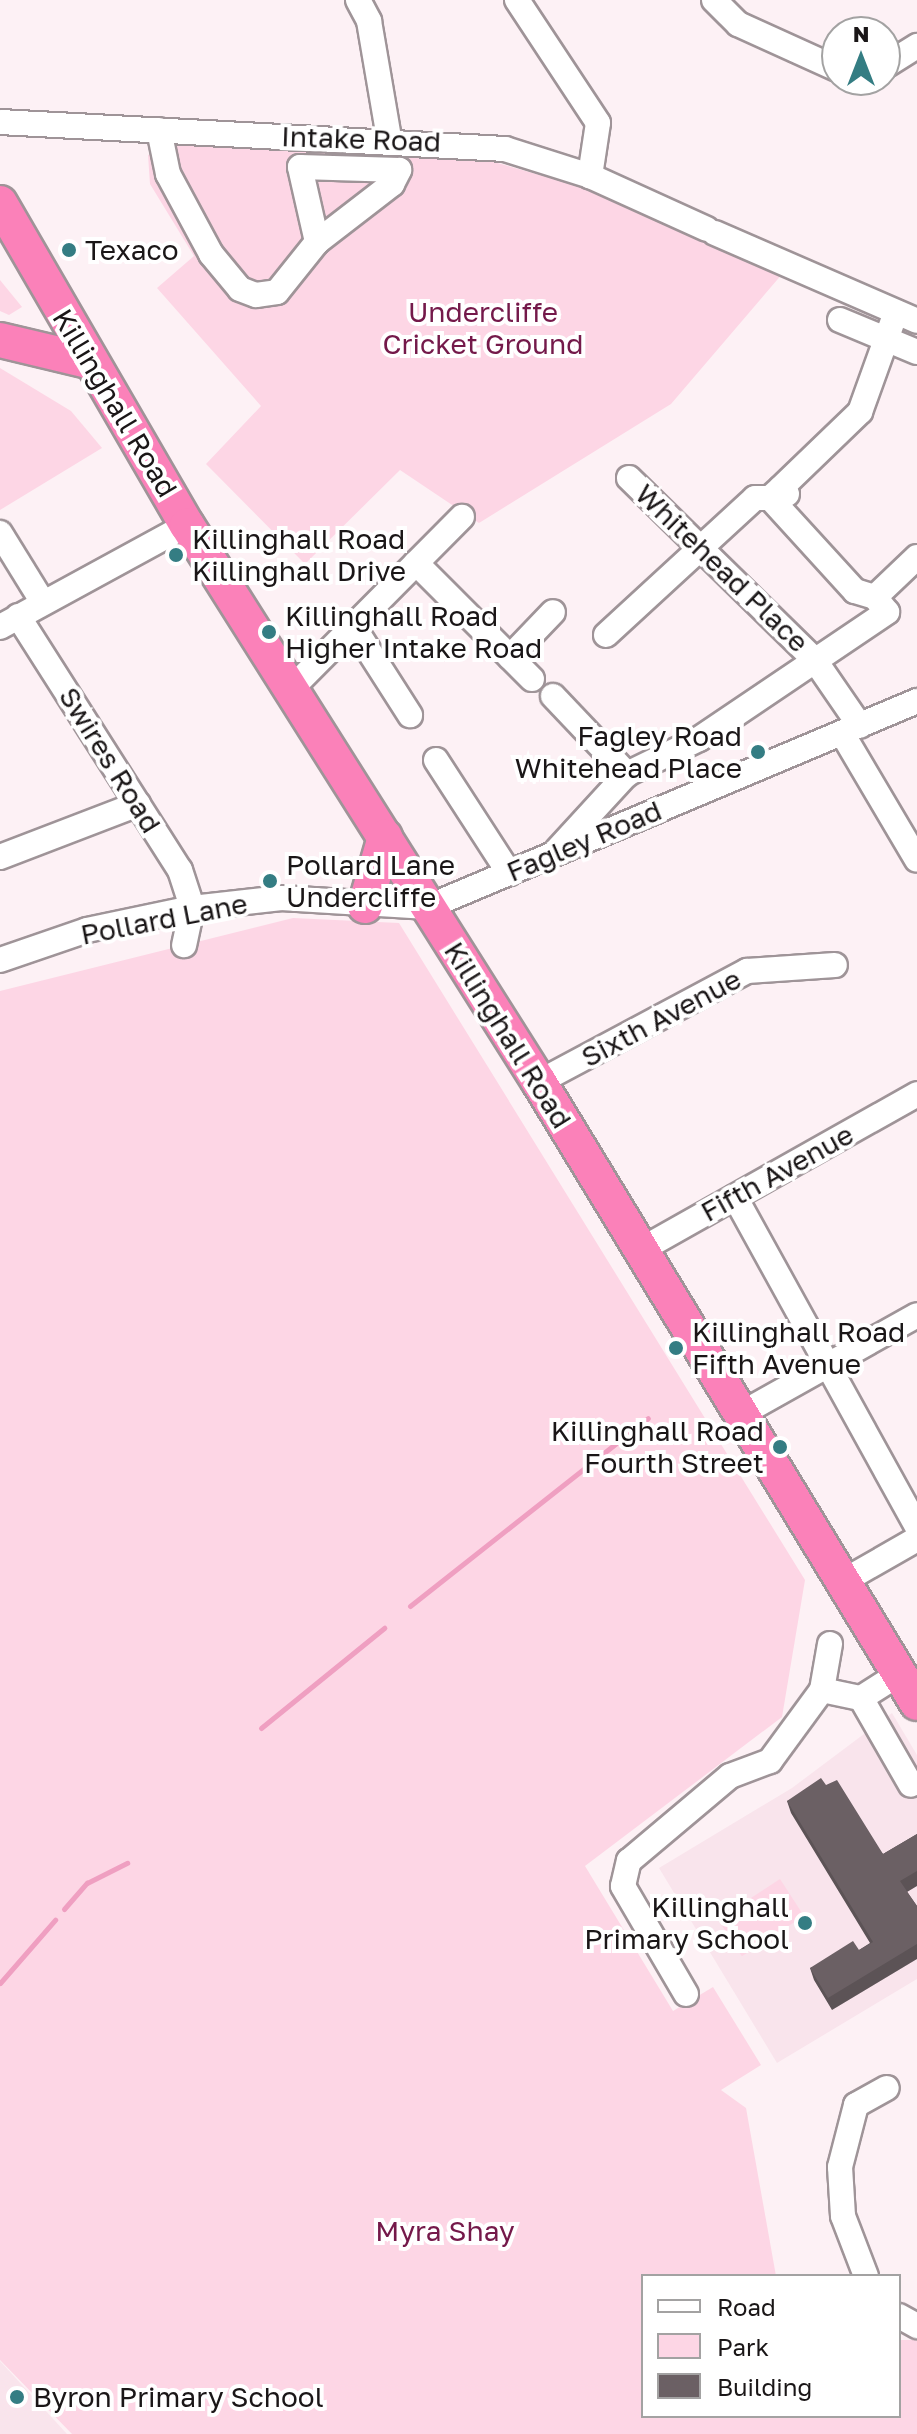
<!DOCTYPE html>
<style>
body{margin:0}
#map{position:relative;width:917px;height:2434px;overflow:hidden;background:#fdf1f5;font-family:"Golos Text",sans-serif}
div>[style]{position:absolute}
.built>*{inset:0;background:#f9e4ec}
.green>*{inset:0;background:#fdd6e5;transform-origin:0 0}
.stream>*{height:5px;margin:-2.5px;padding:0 2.5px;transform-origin:2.5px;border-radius:2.5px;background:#ef9fc1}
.roads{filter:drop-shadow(2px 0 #9f9498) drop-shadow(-2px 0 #9f9498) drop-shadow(0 2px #9f9498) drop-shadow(0 -2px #9f9498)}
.minor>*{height:24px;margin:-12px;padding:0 12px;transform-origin:12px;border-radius:12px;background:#fff}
.highway>*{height:34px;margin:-17px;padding:0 17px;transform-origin:17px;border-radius:17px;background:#fb81b9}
.wall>*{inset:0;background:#5c5356}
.building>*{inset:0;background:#6b6064}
.dots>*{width:22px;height:22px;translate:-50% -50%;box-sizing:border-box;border:4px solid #fff;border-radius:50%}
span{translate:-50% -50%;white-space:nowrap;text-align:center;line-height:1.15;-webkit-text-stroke:8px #fff;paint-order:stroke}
.street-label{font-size:28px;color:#1a1617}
.poi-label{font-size:28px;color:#1a1617}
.left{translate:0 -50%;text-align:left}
.right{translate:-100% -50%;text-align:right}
.park-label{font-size:28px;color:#74194a}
.legend{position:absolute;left:641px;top:2274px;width:260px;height:144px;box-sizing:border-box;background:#fff;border:2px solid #a3a2a2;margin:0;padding:10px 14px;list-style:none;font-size:24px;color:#1a1617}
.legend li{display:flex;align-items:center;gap:16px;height:40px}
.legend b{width:40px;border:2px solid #a3a2a2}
.north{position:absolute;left:821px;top:16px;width:80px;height:80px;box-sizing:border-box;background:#fff;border:2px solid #a3a2a2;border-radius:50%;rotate:0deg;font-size:22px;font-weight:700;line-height:32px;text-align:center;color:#1a1617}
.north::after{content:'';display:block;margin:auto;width:28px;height:36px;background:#347d83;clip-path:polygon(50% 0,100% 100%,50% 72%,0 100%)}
</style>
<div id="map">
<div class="built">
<i style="clip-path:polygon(892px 1713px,917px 1755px,917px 1979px,777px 2063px,659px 1868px,792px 1788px)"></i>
<i style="clip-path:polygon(0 2361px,67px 2434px,0 2434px)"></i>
</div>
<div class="green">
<i style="clip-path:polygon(183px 137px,480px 158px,596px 191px,783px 273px,671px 404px,479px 523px,400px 470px,305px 564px,206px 464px,261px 406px,157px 288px,194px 256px,150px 184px,148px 155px,171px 151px)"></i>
<i style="clip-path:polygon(0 280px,22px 307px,9px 315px,0 311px)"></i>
<i style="clip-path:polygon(0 368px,71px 411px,102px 448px,0 510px)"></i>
<i style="clip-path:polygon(293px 918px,399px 923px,805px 1580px,782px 1717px,585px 1866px,673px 2011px,713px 1987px,761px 2065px,721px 2090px,746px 2108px,776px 2276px,643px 2276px,643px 2416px,899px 2416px,899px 2340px,917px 2340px,917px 2434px,72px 2434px,0 2360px,0 991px)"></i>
<i style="left:780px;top:1879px;width:44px;height:74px;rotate:57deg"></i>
</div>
<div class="stream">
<i style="left:410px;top:1606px;width:303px;rotate:-38.3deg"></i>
<i style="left:261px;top:1728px;width:159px;rotate:-39.1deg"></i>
<i style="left:64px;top:1909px;width:35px;rotate:-49deg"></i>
<i style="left:87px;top:1883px;width:45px;rotate:-26.6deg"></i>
<i style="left:0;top:1983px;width:84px;rotate:-48.9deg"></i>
</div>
<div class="roads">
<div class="minor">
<i style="left:358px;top:0;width:24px;rotate:62deg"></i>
<i style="left:369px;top:21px;width:119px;rotate:80.3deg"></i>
<i style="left:517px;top:0;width:147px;rotate:56.6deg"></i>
<i style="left:598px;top:123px;width:54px;rotate:98.6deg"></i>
<i style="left:714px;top:0;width:34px;rotate:45deg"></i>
<i style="left:738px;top:24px;width:109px;rotate:24.4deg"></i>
<i style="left:885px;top:66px;width:38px;rotate:-32deg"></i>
<i style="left:0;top:122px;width:506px;rotate:3.06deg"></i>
<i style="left:505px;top:149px;width:89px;rotate:17.6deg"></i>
<i style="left:590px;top:176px;width:128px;rotate:24.4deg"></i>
<i style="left:159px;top:130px;width:45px;rotate:78.4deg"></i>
<i style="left:168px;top:174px;width:91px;rotate:61.7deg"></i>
<i style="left:211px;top:254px;width:45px;rotate:50.4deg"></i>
<i style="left:240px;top:289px;width:17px;rotate:21deg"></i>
<i style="left:256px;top:295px;width:21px;rotate:-8deg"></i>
<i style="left:277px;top:292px;width:64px;rotate:-51.3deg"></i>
<i style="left:317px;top:242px;width:95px;rotate:-37.7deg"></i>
<i style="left:392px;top:184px;width:16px;rotate:-63deg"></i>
<i style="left:399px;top:170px;width:99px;rotate:-178.3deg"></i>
<i style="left:300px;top:167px;width:77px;rotate:77.2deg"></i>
<i style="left:715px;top:233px;width:220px;rotate:23.5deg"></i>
<i style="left:840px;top:320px;width:83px;rotate:22.6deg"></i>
<i style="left:629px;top:478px;width:259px;rotate:44.4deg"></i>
<i style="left:814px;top:659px;width:81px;rotate:55.5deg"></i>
<i style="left:787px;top:494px;width:8px;rotate:-135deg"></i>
<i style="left:781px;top:488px;width:110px;rotate:-43.9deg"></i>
<i style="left:860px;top:412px;width:106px;rotate:-70.2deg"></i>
<i style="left:770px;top:498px;width:126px;rotate:47.6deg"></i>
<i style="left:855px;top:591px;width:21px;rotate:17deg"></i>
<i style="left:0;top:533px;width:80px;rotate:58.3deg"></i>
<i style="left:416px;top:563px;width:164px;rotate:45deg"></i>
<i style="left:875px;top:597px;width:58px;rotate:-43.6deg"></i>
<i style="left:18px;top:616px;width:301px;rotate:57.5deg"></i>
<i style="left:180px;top:870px;width:40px;rotate:72deg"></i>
<i style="left:192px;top:908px;width:38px;rotate:102deg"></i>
<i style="left:353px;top:626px;width:106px;rotate:57.4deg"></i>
<i style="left:0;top:627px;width:213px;rotate:-28.6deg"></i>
<i style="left:606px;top:635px;width:202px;rotate:-42.6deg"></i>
<i style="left:755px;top:498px;width:15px"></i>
<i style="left:770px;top:498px;width:15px;rotate:-42deg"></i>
<i style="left:510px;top:657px;width:62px;rotate:-46.3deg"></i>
<i style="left:290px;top:690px;width:244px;rotate:-45.2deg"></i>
<i style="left:553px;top:696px;width:108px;rotate:46.5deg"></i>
<i style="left:842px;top:733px;width:147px;rotate:59.4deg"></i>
<i style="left:436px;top:760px;width:135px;rotate:57.1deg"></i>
<i style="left:557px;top:850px;width:103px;rotate:-47.4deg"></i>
<i style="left:627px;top:774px;width:80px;rotate:-25.9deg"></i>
<i style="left:699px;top:739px;width:227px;rotate:-34deg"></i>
<i style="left:887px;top:612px;width:19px;rotate:-129deg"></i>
<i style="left:0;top:857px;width:148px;rotate:-21deg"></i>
<i style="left:0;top:960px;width:92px;rotate:-19deg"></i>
<i style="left:87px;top:930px;width:107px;rotate:-11.8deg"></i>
<i style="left:192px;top:908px;width:90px;rotate:-6.4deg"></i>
<i style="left:281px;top:898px;width:147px;rotate:3.5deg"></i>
<i style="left:428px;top:907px;width:531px;rotate:-22.84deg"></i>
<i style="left:539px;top:1082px;width:236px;rotate:-28.1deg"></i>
<i style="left:747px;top:971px;width:88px;rotate:-3.9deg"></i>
<i style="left:735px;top:1197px;width:377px;rotate:61.1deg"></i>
<i style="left:637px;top:1252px;width:322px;rotate:-29.4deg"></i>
<i style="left:739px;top:1415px;width:204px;rotate:-29.3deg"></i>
<i style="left:842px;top:1582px;width:86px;rotate:-29.8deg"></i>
<i style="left:830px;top:1644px;width:47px;rotate:99.9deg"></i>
<i style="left:822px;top:1690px;width:40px;rotate:12deg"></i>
<i style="left:899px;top:1674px;width:45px;rotate:147.7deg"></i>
<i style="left:861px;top:1698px;width:100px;rotate:60.1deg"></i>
<i style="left:686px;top:1994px;width:125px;rotate:-120.3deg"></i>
<i style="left:623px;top:1886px;width:26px;rotate:-77deg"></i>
<i style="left:629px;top:1861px;width:132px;rotate:-40.1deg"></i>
<i style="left:730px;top:1776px;width:43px;rotate:-20.6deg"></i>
<i style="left:770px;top:1761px;width:88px;rotate:-53.8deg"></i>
<i style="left:866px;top:2276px;width:64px;rotate:-111deg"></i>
<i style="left:843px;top:2216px;width:49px;rotate:-93.5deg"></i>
<i style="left:840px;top:2167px;width:64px;rotate:-75.5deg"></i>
<i style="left:856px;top:2105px;width:35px;rotate:-29deg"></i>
<i style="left:899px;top:2316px;width:21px;rotate:29deg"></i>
</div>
<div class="highway">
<i style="left:0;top:203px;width:372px;rotate:59.9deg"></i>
<i style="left:187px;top:525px;width:659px;rotate:57.71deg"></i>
<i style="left:539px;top:1082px;width:727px;rotate:58.67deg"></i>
<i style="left:0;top:340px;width:90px;rotate:13.4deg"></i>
<i style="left:365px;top:906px;width:72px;rotate:-73.8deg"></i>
</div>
</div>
<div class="wall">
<i style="clip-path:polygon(826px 1785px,883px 1854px,917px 1834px,917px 1886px,907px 1892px,917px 1906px,917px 1959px,832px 2010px,814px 1980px,810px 1968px,859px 1950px,870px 1943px,791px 1813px,787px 1801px)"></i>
</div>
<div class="building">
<i style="clip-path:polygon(821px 1778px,826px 1785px,837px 1780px,883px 1854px,917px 1834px,917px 1871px,900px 1881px,917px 1906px,917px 1944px,828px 1998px,810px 1968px,853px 1941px,859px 1950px,873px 1942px,787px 1801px)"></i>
</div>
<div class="dots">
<i style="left:69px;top:250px;background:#347d83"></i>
<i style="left:176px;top:555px;background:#347d83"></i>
<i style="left:269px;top:632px;background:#347d83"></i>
<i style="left:758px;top:752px;background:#347d83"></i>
<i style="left:270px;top:881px;background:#347d83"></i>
<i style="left:676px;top:1348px;background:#347d83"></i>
<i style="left:780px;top:1447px;background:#347d83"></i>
<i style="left:805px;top:1923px;background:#347d83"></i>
<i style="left:17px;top:2397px;background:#347d83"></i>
</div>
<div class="street-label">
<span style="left:361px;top:139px;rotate:2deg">Intake Road</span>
<span style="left:115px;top:403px;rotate:59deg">Killinghall Road</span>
<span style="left:722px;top:568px;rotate:44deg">Whitehead Place</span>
<span style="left:110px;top:760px;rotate:58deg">Swires Road</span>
<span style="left:584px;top:841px;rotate:-23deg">Fagley Road</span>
<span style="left:164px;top:919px;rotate:-11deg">Pollard Lane</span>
<span style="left:661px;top:1018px;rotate:-28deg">Sixth Avenue</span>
<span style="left:508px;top:1035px;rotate:58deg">Killinghall Road</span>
<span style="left:777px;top:1173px;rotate:-29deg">Fifth Avenue</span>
</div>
<div class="poi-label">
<span class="left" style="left:85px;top:250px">Texaco</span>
<span class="left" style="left:192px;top:555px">Killinghall Road<br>Killinghall Drive</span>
<span class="left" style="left:285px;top:632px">Killinghall Road<br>Higher Intake Road</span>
<span class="right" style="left:742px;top:752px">Fagley Road<br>Whitehead Place</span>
<span class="left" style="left:286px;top:881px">Pollard Lane<br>Undercliffe</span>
<span class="left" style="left:692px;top:1348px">Killinghall Road<br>Fifth Avenue</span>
<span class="right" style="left:764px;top:1447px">Killinghall Road<br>Fourth Street</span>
<span class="right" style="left:789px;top:1923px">Killinghall<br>Primary School</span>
<span class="left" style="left:33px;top:2397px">Byron Primary School</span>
</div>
<div class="park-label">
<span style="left:483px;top:328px">Undercliffe<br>Cricket Ground</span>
<span style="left:445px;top:2231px">Myra Shay</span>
</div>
<ul class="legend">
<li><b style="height:10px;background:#fff"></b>Road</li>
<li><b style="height:22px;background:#fdd6e5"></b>Park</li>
<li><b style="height:22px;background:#6b6064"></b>Building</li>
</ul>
<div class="north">N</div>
</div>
